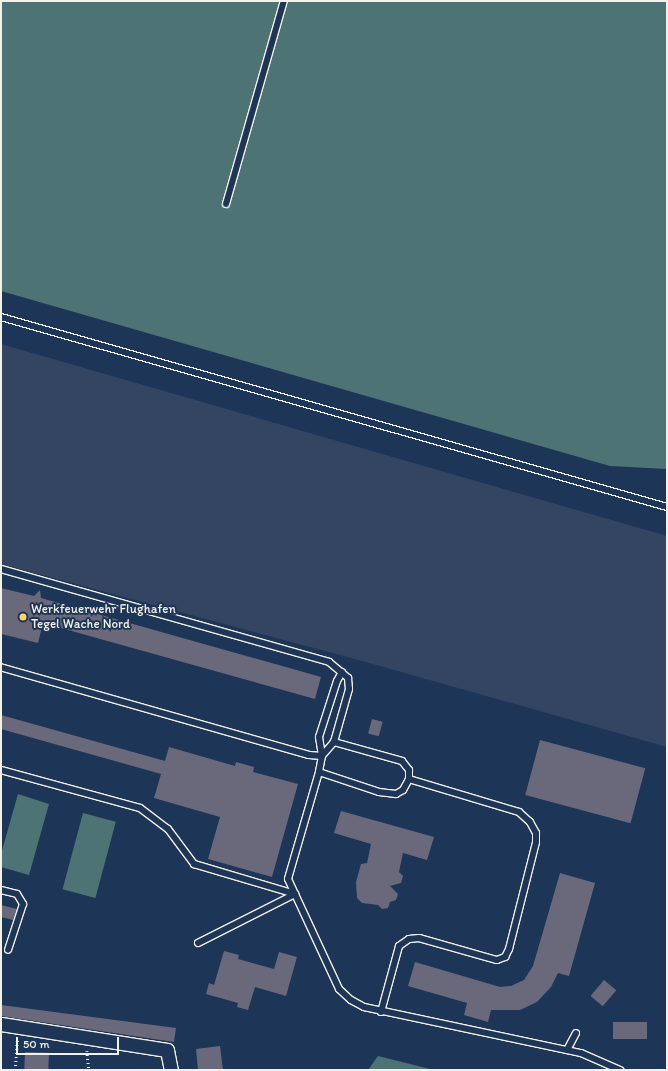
<!DOCTYPE html>
<style>
body{margin:0}
#map{position:relative;width:668px;height:1071px;overflow:hidden;background:#1d3557;font-family:Itim,sans-serif}
div>[style]{position:absolute}
.built>*{inset:0;background:#344562}
.green>*{inset:0;background:#4e7375;transform-origin:0 0}
.building>*{inset:0;background:#6a697c;transform-origin:0 0}
.path>*{height:2.5px;margin-top:-1.25px;transform-origin:0;background:repeating-linear-gradient(90deg,#f4f1e8 0 1px,transparent 0 4px)}
.roads{filter:drop-shadow(1px 0 #f4f1e8) drop-shadow(-1px 0 #f4f1e8) drop-shadow(0 1px #f4f1e8) drop-shadow(0 -1px #f4f1e8)}
.service>*{height:6px;margin:-3px;padding:0 3px;transform-origin:3px;border-radius:3px;background:#1d3557}
.minor>*{height:13px;margin:-6.5px;padding:0 6.5px;transform-origin:6.5px;border-radius:6.5px;background:#1d3557}
.dots>*{width:11px;height:11px;translate:-50% -50%;box-sizing:border-box;border:2px solid #1d3557;border-radius:50%}
span{translate:-50% -50%;white-space:nowrap;text-align:center;line-height:1.15;-webkit-text-stroke:4px #1d3557;paint-order:stroke}
.poi-label{font-size:13px;color:#f4f1e8}
.left{translate:0 -50%;text-align:left}
.frame{position:absolute;inset:0;border:2px solid #f4f1e8;pointer-events:none}
.scale{position:absolute;left:16px;top:1037px;width:103px;height:18px;box-sizing:border-box;border:2px solid #f4f1e8;border-top:0;padding-left:5px;font-size:12px;line-height:14px;white-space:nowrap;color:#f4f1e8;-webkit-text-stroke:3px #1d3557;paint-order:stroke}
</style>
<div id="map">
<div class="built">
<i style="clip-path:polygon(1px 344px,667px 536px,667px 747px,366px 662px,1px 564px)"></i>
</div>
<div class="green">
<i style="clip-path:polygon(1px 1px,667px 1px,667px 469px,610px 466px,1px 291px)"></i>
<i style="clip-path:polygon(18px 794px,49px 804px,29px 875px,1px 867px,1px 854px)"></i>
<i style="left:83px;top:813px;width:34px;height:79px;rotate:15deg"></i>
<i style="clip-path:polygon(378px 1056px,434px 1070px,368px 1070px)"></i>
</div>
<div class="building">
<i style="clip-path:polygon(1px 588px,34px 596px,40px 590px,41px 598px,321px 677px,315px 699px,43px 623px,38px 643px,1px 634px)"></i>
<i style="clip-path:polygon(1px 715px,165px 761px,169px 747px,235px 766px,236px 762px,254px 767px,253px 772px,298px 784px,272px 877px,208px 859px,220px 817px,154px 798px,161px 774px,1px 729px)"></i>
<i style="left:372px;top:719px;width:11px;height:15px;rotate:15deg"></i>
<i style="left:540px;top:740px;width:109px;height:57px;rotate:15deg"></i>
<i style="clip-path:polygon(341px 811px,434px 837px,427px 860px,403px 853px,399px 872px,403px 876px,401px 883px,390px 886px,398px 894px,396px 900px,390px 902px,388px 908px,382px 909px,378px 905px,362px 903px,357px 898px,356px 882px,361px 864px,367px 863px,371px 844px,334px 833px)"></i>
<i style="clip-path:polygon(560px 873px,595px 883px,569px 976px,558px 973px,551px 987px,537px 1002px,520px 1010px,491px 1010px,488px 1022px,464px 1015px,467px 1003px,408px 986px,415px 962px,500px 987px,511px 986px,524px 980px,533px 966px)"></i>
<i style="clip-path:polygon(1px 905px,17px 909px,13px 920px,1px 917px)"></i>
<i style="clip-path:polygon(224px 951px,239px 955px,238px 959px,274px 969px,279px 952px,297px 957px,286px 996px,255px 987px,248px 1010px,237px 1007px,238px 1003px,206px 994px,209px 983px,214px 985px)"></i>
<i style="left:604px;top:980px;width:16px;height:21px;rotate:40deg"></i>
<i style="clip-path:polygon(1px 1005px,176px 1028px,174px 1042px,1px 1016px)"></i>
<i style="left:647px;top:1022px;width:17px;height:34px;rotate:90deg"></i>
<i style="clip-path:polygon(220px 1046px,223px 1070px,198px 1070px,196px 1049px)"></i>
<i style="left:25px;top:1052px;width:24px;height:18px;rotate:2deg"></i>
</div>
<div class="path">
<i style="left:87px;top:1051px;width:19px;rotate:84deg"></i>
<i style="left:15px;top:1070px;width:31px;rotate:-86deg"></i>
</div>
<div class="roads">
<div class="service">
<i style="left:226px;top:204px;width:211px;rotate:-74.1deg"></i>
<i style="left:1px;top:317px;width:693px;rotate:15.92deg"></i>
<i style="left:1px;top:569px;width:341px;rotate:15.8deg"></i>
<i style="left:329px;top:662px;width:25px;rotate:40deg"></i>
<i style="left:348px;top:678px;width:11px;rotate:85deg"></i>
<i style="left:349px;top:689px;width:55px;rotate:105.8deg"></i>
<i style="left:334px;top:742px;width:18px;rotate:131deg"></i>
<i style="left:322px;top:756px;width:13px;rotate:-176deg"></i>
<i style="left:309px;top:755px;width:320px;rotate:-164.1deg"></i>
<i style="left:342px;top:672px;width:10px;rotate:119deg"></i>
<i style="left:337px;top:681px;width:59px;rotate:107.8deg"></i>
<i style="left:319px;top:737px;width:19px;rotate:81deg"></i>
<i style="left:322px;top:756px;width:16px;rotate:101deg"></i>
<i style="left:319px;top:772px;width:111px;rotate:106.2deg"></i>
<i style="left:288px;top:879px;width:121px;rotate:65.1deg"></i>
<i style="left:339px;top:989px;width:16px;rotate:43deg"></i>
<i style="left:351px;top:1000px;width:15px;rotate:28deg"></i>
<i style="left:364px;top:1007px;width:222px;rotate:12deg"></i>
<i style="left:581px;top:1053px;width:43px;rotate:23.6deg"></i>
<i style="left:1px;top:770px;width:144px;rotate:15.3deg"></i>
<i style="left:140px;top:808px;width:35px;rotate:37deg"></i>
<i style="left:168px;top:829px;width:44px;rotate:53.4deg"></i>
<i style="left:194px;top:864px;width:105px;rotate:16.5deg"></i>
<i style="left:319px;top:772px;width:63px;rotate:18.4deg"></i>
<i style="left:379px;top:792px;width:17px;rotate:7deg"></i>
<i style="left:396px;top:794px;width:8px;rotate:-30deg"></i>
<i style="left:403px;top:790px;width:13px;rotate:-61deg"></i>
<i style="left:409px;top:779px;width:9px;rotate:-90deg"></i>
<i style="left:409px;top:770px;width:11px;rotate:-128deg"></i>
<i style="left:402px;top:761px;width:71px;rotate:-164.4deg"></i>
<i style="left:1px;top:890px;width:16px;rotate:14deg"></i>
<i style="left:17px;top:894px;width:12px;rotate:59deg"></i>
<i style="left:23px;top:904px;width:48px;rotate:108.1deg"></i>
<i style="left:198px;top:943px;width:109px;rotate:-26.8deg"></i>
<i style="left:381px;top:1012px;width:68px;rotate:-74.7deg"></i>
<i style="left:399px;top:946px;width:12px;rotate:-35deg"></i>
<i style="left:409px;top:939px;width:10px;rotate:-6deg"></i>
<i style="left:419px;top:938px;width:81px;rotate:15.8deg"></i>
<i style="left:497px;top:960px;width:9px;rotate:-21deg"></i>
<i style="left:505px;top:957px;width:9px;rotate:-63deg"></i>
<i style="left:509px;top:949px;width:110px;rotate:-75.8deg"></i>
<i style="left:536px;top:842px;width:9px;rotate:-90deg"></i>
<i style="left:536px;top:833px;width:13px;rotate:-119deg"></i>
<i style="left:530px;top:822px;width:15px;rotate:-138deg"></i>
<i style="left:519px;top:812px;width:115px;rotate:-163.3deg"></i>
<i style="left:567px;top:1050px;width:19px;rotate:-62deg"></i>
</div>
<div class="minor">
<i style="left:1px;top:1024px;width:168px;rotate:8.9deg"></i>
<i style="left:167px;top:1050px;width:20px;rotate:79deg"></i>
</div>
</div>
<div class="dots">
<i style="left:23px;top:617px;background:#ffd166"></i>
</div>
<div class="poi-label">
<span class="left" style="left:31px;top:617px">Werkfeuerwehr Flughafen<br>Tegel Wache Nord</span>
</div>
<div class="frame"></div>
<div class="scale">50 m</div>
</div>
